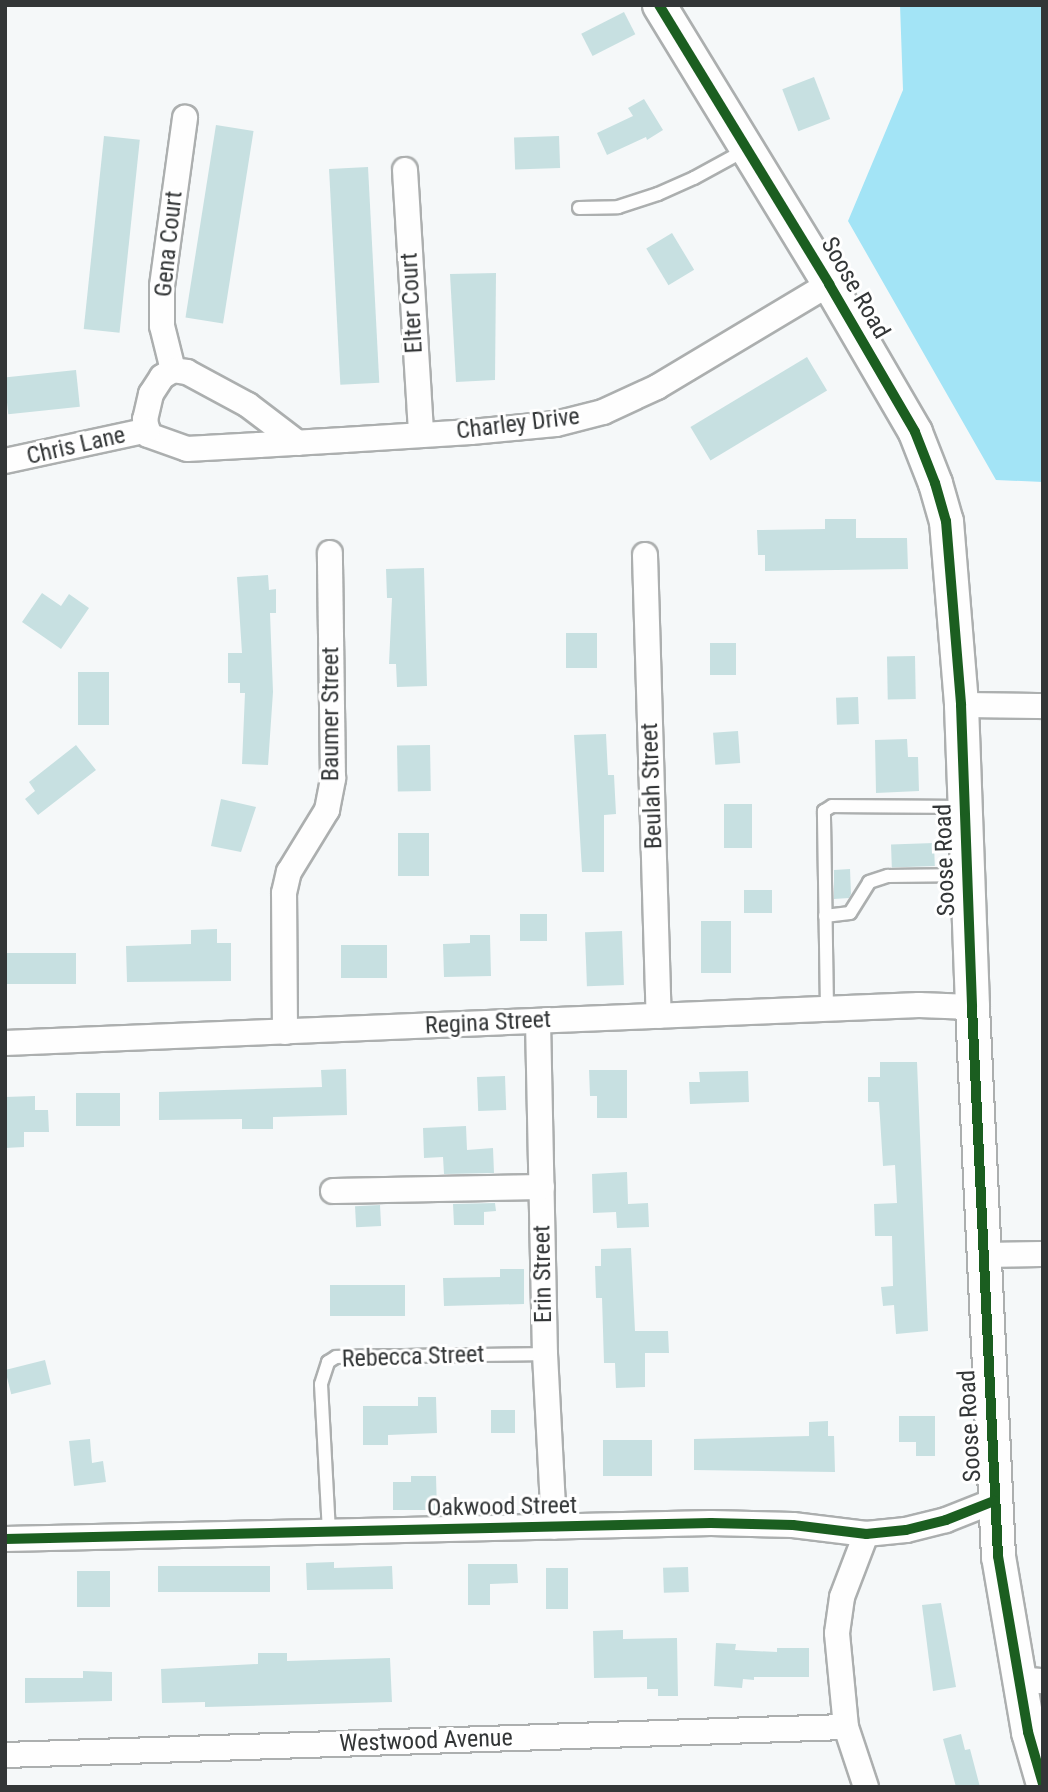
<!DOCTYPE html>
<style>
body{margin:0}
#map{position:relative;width:1048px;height:1792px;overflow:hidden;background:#f5f8f9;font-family:"Roboto Condensed",sans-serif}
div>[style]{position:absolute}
.forest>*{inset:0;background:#a3e4f6}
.building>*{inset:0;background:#c7e0e1;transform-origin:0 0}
.roads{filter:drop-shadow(2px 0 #acafaf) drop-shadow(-2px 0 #acafaf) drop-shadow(0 2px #acafaf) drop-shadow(0 -2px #acafaf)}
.lane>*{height:12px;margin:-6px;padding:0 6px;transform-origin:6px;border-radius:6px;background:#fefefe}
.street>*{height:24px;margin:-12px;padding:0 12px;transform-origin:12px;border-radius:12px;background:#fefefe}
.secondary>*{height:33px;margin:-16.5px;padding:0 16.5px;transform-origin:16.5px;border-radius:16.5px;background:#fefefe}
.cycleway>*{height:10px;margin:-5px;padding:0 5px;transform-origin:5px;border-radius:5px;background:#1b5e20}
span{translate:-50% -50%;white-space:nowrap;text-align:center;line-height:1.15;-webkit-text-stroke:6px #fff;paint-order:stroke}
.street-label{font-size:24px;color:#333637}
.frame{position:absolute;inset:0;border:7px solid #333637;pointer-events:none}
</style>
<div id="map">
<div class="forest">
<i style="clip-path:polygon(900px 5px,1043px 5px,1043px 482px,996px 480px,848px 221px,903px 90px)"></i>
</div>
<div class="building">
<i style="left:624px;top:12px;width:25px;height:48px;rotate:63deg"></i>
<i style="left:814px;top:77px;width:45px;height:34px;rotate:69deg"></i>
<i style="clip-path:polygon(644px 99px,663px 130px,647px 140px,646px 137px,607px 155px,597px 133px,633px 116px,628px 108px)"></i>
<i style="left:216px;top:125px;width:38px;height:195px;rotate:9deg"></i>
<i style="left:104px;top:136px;width:36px;height:194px;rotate:6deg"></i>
<i style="left:559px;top:136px;width:32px;height:45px;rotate:88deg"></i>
<i style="left:368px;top:167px;width:216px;height:39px;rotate:87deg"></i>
<i style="left:672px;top:233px;width:43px;height:30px;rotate:59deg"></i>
<i style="clip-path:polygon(496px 273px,495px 380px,456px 382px,450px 274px)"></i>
<i style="left:807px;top:357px;width:39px;height:136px;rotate:59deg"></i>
<i style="left:76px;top:370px;width:37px;height:72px;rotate:84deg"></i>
<i style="clip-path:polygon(825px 519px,856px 519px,856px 538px,907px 538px,908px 569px,765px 571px,765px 555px,758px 555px,757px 530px,825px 529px)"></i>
<i style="clip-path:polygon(424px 568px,427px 686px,397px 687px,396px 664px,389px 664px,392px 598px,387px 598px,386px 569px)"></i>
<i style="clip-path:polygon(268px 575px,269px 590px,276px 589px,276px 613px,270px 613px,273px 692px,268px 765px,242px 764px,245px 693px,240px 693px,240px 683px,228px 683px,228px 653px,242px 653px,237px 577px)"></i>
<i style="clip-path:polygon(42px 593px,61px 606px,69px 594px,89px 608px,61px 649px,22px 622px)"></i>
<i style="left:566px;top:633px;width:31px;height:35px"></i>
<i style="left:710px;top:643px;width:26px;height:32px"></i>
<i style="left:915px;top:656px;width:43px;height:28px;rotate:89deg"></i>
<i style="left:78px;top:672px;width:31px;height:53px"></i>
<i style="left:858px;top:697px;width:27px;height:22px;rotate:88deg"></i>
<i style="left:738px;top:731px;width:32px;height:25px;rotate:86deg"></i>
<i style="clip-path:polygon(606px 734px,608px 775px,614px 775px,616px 814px,604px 815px,604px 872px,582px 872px,574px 735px)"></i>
<i style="clip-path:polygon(907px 739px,908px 757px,918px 757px,919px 791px,876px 793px,875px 740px)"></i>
<i style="clip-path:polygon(76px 745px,96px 770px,38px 815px,25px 799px,35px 791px,29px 782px)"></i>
<i style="left:430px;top:745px;width:46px;height:33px;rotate:89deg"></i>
<i style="clip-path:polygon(221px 799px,256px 807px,241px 852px,211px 846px)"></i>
<i style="left:724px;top:804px;width:28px;height:44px"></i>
<i style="left:429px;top:833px;width:43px;height:31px;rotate:90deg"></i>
<i style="left:934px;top:843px;width:23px;height:43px;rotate:88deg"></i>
<i style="clip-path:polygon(850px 869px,851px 894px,849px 898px,834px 899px,834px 870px)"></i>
<i style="left:744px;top:890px;width:28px;height:23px"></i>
<i style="left:520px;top:914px;width:27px;height:27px"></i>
<i style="left:701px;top:921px;width:30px;height:52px"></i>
<i style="clip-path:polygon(217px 929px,217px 943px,231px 943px,231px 981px,127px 982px,126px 946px,191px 944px,191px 930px)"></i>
<i style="left:622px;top:931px;width:54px;height:37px;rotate:88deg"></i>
<i style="clip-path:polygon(470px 935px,490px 935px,491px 976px,444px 977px,443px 944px,470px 943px)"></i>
<i style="left:387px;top:945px;width:33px;height:46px;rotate:90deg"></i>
<i style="left:5px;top:953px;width:71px;height:31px"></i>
<i style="clip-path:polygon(880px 1062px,917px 1062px,928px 1331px,896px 1334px,894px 1305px,883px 1306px,881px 1287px,893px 1286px,892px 1236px,875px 1236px,874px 1204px,897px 1203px,895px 1165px,883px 1166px,879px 1102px,868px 1102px,868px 1077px,880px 1077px)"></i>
<i style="clip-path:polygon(346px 1069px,347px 1115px,273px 1117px,273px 1129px,242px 1129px,242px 1119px,159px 1120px,159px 1092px,322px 1087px,321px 1070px)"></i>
<i style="clip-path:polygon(589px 1070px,627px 1070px,627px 1118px,597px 1118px,597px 1096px,590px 1096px)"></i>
<i style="clip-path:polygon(748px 1071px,749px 1102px,690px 1104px,689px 1082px,700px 1082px,699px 1072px)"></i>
<i style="left:505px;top:1076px;width:34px;height:28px;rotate:88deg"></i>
<i style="left:120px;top:1093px;width:33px;height:44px;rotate:90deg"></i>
<i style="clip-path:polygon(35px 1096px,35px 1110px,48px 1110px,49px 1132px,24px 1132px,24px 1147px,5px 1148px,5px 1097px)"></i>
<i style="clip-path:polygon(466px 1126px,467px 1150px,493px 1148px,494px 1173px,444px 1174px,443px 1157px,424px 1158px,423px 1128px)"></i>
<i style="clip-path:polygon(627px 1172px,628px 1204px,648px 1203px,649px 1227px,617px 1228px,616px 1212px,593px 1213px,592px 1174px)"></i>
<i style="clip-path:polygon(495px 1203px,496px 1211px,484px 1212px,484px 1225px,454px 1225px,453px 1204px)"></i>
<i style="left:380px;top:1205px;width:21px;height:25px;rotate:87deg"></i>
<i style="clip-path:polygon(631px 1248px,635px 1331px,668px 1331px,669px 1353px,645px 1353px,645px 1387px,616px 1388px,615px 1363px,604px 1363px,602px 1298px,596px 1298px,595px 1266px,601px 1266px,601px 1249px)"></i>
<i style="clip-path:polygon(500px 1269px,524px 1269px,524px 1304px,444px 1306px,443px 1278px,500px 1277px)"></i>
<i style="left:405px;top:1285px;width:31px;height:75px;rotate:90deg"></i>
<i style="left:45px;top:1360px;width:25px;height:41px;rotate:76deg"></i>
<i style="clip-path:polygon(418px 1397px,436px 1397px,437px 1433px,388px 1435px,388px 1445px,363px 1445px,363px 1406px,418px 1406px)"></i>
<i style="left:491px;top:1410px;width:24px;height:23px"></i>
<i style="clip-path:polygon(899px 1416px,935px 1416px,935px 1456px,916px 1456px,916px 1442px,899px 1442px)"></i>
<i style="clip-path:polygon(828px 1421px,828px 1436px,834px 1436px,835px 1472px,694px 1470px,694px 1439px,809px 1436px,809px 1422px)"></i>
<i style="clip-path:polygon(90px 1439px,92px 1463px,103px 1461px,106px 1482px,74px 1486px,69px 1441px)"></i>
<i style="left:652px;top:1440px;width:36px;height:49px;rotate:90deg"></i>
<i style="clip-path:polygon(411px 1476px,436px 1476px,437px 1510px,393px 1510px,393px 1482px,411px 1482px)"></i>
<i style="clip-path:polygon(334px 1562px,334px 1568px,392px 1566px,393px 1589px,307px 1590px,306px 1563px)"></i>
<i style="clip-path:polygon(468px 1564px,517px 1564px,518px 1583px,490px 1584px,490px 1605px,468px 1605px)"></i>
<i style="left:270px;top:1566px;width:26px;height:112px;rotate:90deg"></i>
<i style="left:688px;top:1567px;width:25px;height:25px;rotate:88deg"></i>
<i style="left:568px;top:1568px;width:41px;height:22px;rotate:90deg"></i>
<i style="left:77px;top:1571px;width:33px;height:36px"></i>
<i style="clip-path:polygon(941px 1603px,956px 1687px,933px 1691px,922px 1605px)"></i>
<i style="clip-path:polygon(623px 1630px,623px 1639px,677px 1638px,678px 1696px,658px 1696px,658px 1689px,647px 1689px,647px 1677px,594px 1678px,593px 1631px)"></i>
<i style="clip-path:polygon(716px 1643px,736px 1644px,735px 1650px,777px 1652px,777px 1648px,809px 1648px,809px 1677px,754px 1677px,754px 1680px,743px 1679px,742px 1688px,714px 1686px)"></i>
<i style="clip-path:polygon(258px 1653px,287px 1653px,287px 1661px,390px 1658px,392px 1702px,205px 1707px,205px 1702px,162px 1703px,161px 1669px,258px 1664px)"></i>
<i style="clip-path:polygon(83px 1671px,112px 1672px,112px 1701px,25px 1703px,25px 1678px,83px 1678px)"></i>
<i style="clip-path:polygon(961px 1734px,965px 1750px,970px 1749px,980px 1787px,956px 1787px,943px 1739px)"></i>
</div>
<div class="roads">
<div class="lane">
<i style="left:579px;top:208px;width:39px;rotate:-1deg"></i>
<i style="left:618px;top:207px;width:42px;rotate:-18deg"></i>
<i style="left:658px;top:194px;width:39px;rotate:-24deg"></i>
<i style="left:694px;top:178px;width:60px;rotate:-28.7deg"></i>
<i style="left:825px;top:916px;width:25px;rotate:-7deg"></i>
<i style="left:850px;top:913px;width:36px;rotate:-58deg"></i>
<i style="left:869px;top:882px;width:20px;rotate:-18deg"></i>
<i style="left:888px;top:876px;width:79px;rotate:-0.7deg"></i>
<i style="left:827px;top:1009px;width:198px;rotate:-90.9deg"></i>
<i style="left:824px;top:811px;width:9px;rotate:-32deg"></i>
<i style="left:832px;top:806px;width:131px;rotate:0.4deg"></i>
<i style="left:329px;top:1532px;width:148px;rotate:-93.1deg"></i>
<i style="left:321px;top:1384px;width:23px;rotate:-72deg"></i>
<i style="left:328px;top:1362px;width:9px;rotate:-32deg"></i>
<i style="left:336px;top:1357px;width:209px;rotate:-0.8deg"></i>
</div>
<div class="street">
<i style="left:405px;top:170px;width:265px;rotate:86.5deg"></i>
<i style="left:173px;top:370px;width:45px;rotate:-104deg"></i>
<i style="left:162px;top:326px;width:40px;rotate:-90deg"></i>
<i style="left:162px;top:286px;width:170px;rotate:-82.2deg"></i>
<i style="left:298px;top:443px;width:63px;rotate:-142.8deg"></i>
<i style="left:248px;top:405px;width:69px;rotate:-151.6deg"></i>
<i style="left:187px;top:372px;width:14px;rotate:-172deg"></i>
<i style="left:173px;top:370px;width:13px;rotate:148deg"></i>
<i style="left:162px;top:377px;width:20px;rotate:123deg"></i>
<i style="left:151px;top:394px;width:26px;rotate:103deg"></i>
<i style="left:145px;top:419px;width:16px;rotate:79deg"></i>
<i style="left:148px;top:435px;width:41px;rotate:19.7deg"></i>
<i style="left:187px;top:449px;width:72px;rotate:-3.2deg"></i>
<i style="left:259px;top:445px;width:85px;rotate:-3.4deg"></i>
<i style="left:344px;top:440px;width:127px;rotate:-3.6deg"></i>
<i style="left:471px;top:432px;width:85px;rotate:-5.4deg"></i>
<i style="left:556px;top:424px;width:49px;rotate:-14.3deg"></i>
<i style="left:603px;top:412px;width:60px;rotate:-24.8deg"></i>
<i style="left:657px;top:387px;width:200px;rotate:-30.9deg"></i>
<i style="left:5px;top:461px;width:146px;rotate:-12.2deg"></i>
<i style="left:645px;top:555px;width:461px;rotate:88.3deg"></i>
<i style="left:961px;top:705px;width:82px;rotate:0.7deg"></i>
<i style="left:538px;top:1021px;width:333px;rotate:88.8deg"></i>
<i style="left:545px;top:1354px;width:173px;rotate:87deg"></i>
<i style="left:285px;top:1032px;width:139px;rotate:-90.4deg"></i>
<i style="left:284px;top:893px;width:22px;rotate:-77deg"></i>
<i style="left:289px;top:872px;width:73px;rotate:-58.5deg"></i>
<i style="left:327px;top:810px;width:33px;rotate:-79deg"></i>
<i style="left:333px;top:778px;width:225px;rotate:-90.8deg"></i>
<i style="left:5px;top:1043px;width:915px;rotate:-2.38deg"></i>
<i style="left:919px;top:1005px;width:53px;rotate:2.2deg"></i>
<i style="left:333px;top:1191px;width:209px;rotate:-1.1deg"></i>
<i style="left:983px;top:1255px;width:60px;rotate:-1deg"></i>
<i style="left:5px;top:1539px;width:706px;rotate:-1.3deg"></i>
<i style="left:711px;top:1523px;width:82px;rotate:1.4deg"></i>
<i style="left:793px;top:1525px;width:74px;rotate:7deg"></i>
<i style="left:866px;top:1534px;width:40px;rotate:-5.7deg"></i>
<i style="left:906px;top:1530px;width:41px;rotate:-14deg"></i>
<i style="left:946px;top:1520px;width:52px;rotate:-21.6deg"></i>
<i style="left:1018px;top:1679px;width:25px;rotate:5deg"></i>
<i style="left:5px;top:1755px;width:841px;rotate:-1.91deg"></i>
<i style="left:866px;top:1787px;width:63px;rotate:-108.4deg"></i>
<i style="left:846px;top:1727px;width:94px;rotate:-95.5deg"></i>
<i style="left:837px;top:1633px;width:36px;rotate:-82deg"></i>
<i style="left:842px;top:1597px;width:67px;rotate:-69.1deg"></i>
</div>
<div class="secondary">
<i style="left:659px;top:5px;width:327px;rotate:58.6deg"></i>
<i style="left:829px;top:284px;width:171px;rotate:59.8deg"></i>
<i style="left:915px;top:432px;width:55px;rotate:68.6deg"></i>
<i style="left:935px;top:483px;width:40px;rotate:74deg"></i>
<i style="left:946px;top:521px;width:185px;rotate:85.3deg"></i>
<i style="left:961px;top:705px;width:302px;rotate:87.9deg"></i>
<i style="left:972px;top:1007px;width:550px;rotate:87.29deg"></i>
<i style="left:998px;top:1556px;width:179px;rotate:80.3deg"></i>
<i style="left:1028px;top:1732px;width:54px;rotate:73.9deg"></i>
</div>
</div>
<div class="cycleway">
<i style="left:659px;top:5px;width:327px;rotate:58.6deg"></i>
<i style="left:829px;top:284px;width:171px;rotate:59.8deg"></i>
<i style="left:915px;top:432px;width:55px;rotate:68.6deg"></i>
<i style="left:935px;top:483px;width:40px;rotate:74deg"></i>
<i style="left:946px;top:521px;width:185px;rotate:85.3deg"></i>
<i style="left:961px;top:705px;width:302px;rotate:87.9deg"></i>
<i style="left:972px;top:1007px;width:550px;rotate:87.29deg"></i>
<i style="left:998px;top:1556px;width:179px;rotate:80.3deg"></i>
<i style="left:1028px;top:1732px;width:54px;rotate:73.9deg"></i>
<i style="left:5px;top:1539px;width:706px;rotate:-1.3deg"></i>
<i style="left:711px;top:1523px;width:82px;rotate:1.4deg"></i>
<i style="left:793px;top:1525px;width:74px;rotate:7deg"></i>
<i style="left:866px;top:1534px;width:40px;rotate:-5.7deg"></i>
<i style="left:906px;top:1530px;width:41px;rotate:-14deg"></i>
<i style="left:946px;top:1520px;width:52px;rotate:-21.6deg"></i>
</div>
<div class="street-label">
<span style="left:169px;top:244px;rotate:-84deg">Gena Court</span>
<span style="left:855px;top:288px;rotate:60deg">Soose Road</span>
<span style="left:412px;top:303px;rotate:-93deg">Elter Court</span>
<span style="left:518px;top:424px;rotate:-7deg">Charley Drive</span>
<span style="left:76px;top:446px;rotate:-13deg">Chris Lane</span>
<span style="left:331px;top:714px;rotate:-90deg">Baumer Street</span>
<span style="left:652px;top:786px;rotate:-92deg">Beulah Street</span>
<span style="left:945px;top:860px;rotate:-92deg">Soose Road</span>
<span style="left:488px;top:1023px;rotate:-3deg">Regina Street</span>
<span style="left:543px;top:1274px;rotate:-91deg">Erin Street</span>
<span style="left:413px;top:1357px;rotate:-2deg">Rebecca Street</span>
<span style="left:970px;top:1426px;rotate:-93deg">Soose Road</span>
<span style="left:502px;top:1507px;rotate:-1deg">Oakwood Street</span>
<span style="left:426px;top:1741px;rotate:-2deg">Westwood Avenue</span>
</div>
<div class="frame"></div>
</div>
